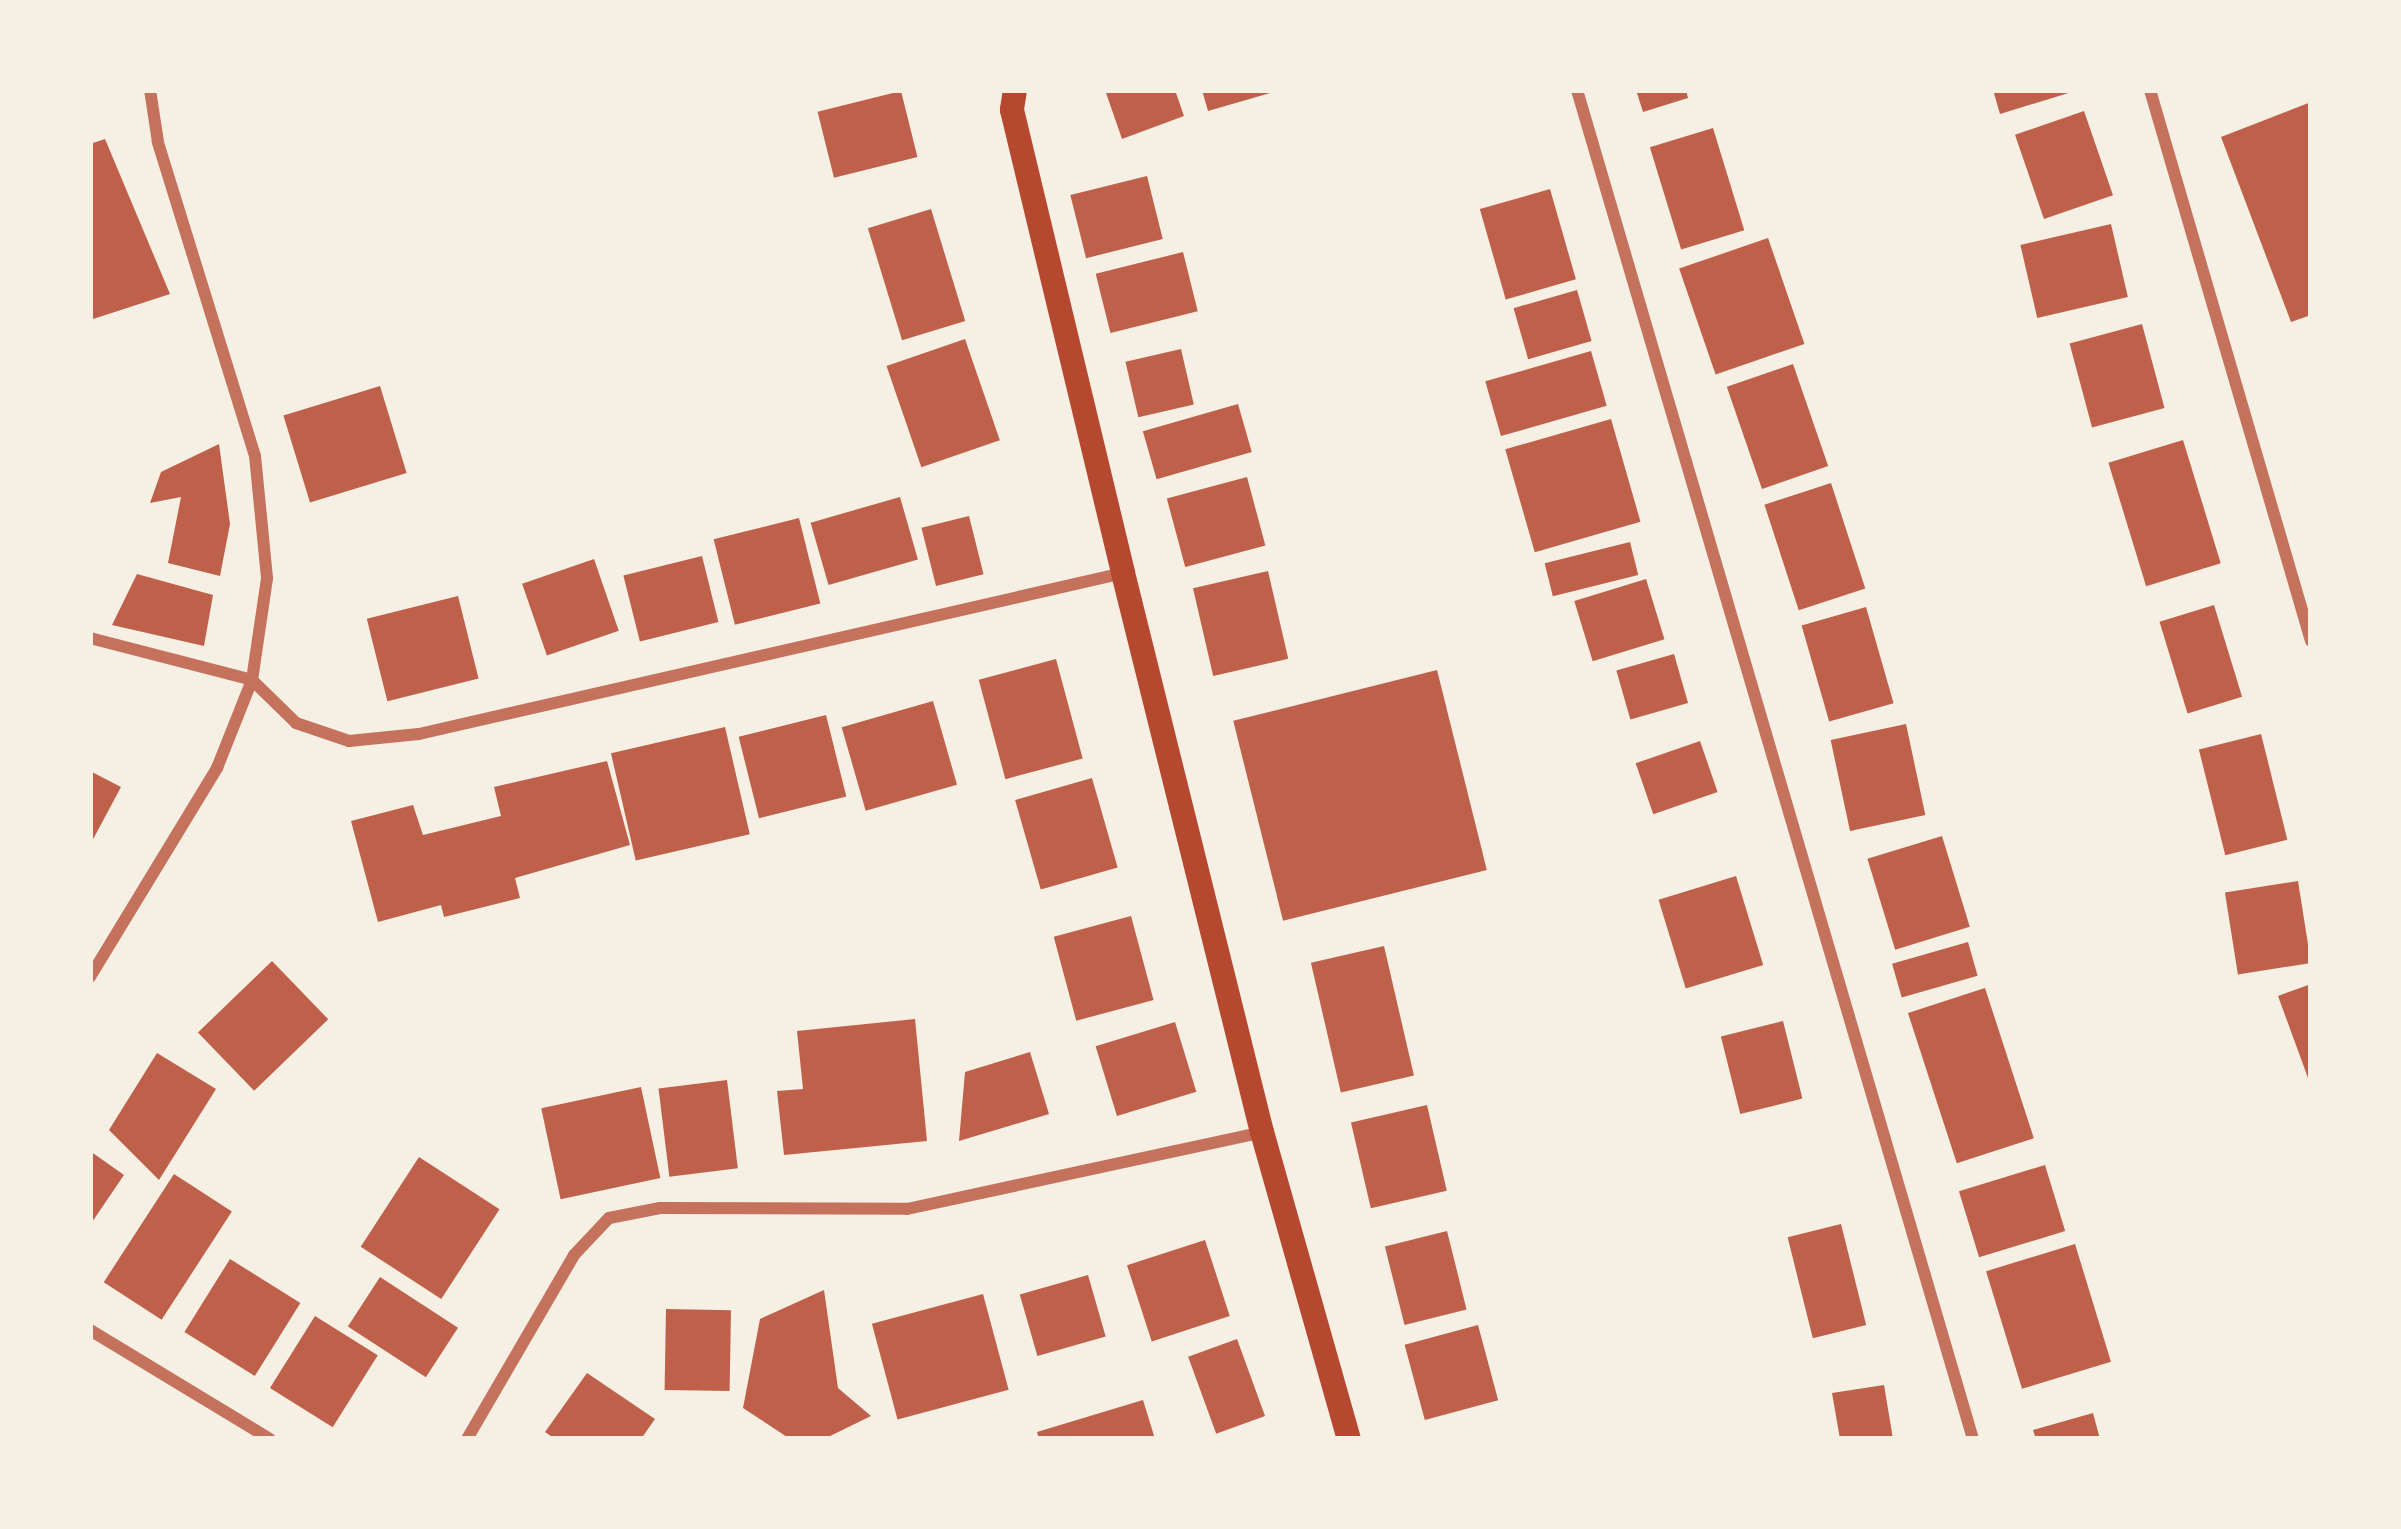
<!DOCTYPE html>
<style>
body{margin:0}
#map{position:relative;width:2401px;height:1529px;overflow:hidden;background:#f6efe4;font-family:"Nunito Sans",sans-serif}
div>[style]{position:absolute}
.building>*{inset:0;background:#bf614a;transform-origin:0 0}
.minor>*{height:12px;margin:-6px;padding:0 6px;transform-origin:6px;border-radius:6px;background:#c5725c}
.secondary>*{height:24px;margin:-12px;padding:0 12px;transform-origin:12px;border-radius:12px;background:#b5482f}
span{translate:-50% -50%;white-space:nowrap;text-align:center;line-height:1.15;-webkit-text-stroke:9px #f6efe4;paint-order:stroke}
.frame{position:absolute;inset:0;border:93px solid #f6efe4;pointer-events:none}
</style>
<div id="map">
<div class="building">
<i style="clip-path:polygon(1105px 90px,1175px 90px,1184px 116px,1122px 139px)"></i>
<i style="clip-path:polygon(1202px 90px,1277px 90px,1277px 91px,1208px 111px)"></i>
<i style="clip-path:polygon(1636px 90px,1686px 90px,1688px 98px,1643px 112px)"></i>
<i style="clip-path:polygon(1993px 90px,2075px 90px,2075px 91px,2000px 114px)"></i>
<i style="left:901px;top:91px;width:68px;height:86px;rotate:76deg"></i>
<i style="clip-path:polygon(2311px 102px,2311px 315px,2291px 322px,2221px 137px)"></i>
<i style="left:2084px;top:111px;width:89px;height:73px;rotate:71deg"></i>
<i style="left:1713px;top:128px;width:107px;height:66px;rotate:73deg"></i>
<i style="clip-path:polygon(105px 139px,170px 294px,90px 320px,90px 144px)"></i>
<i style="left:1147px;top:176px;width:65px;height:79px;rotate:76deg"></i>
<i style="left:1550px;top:189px;width:94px;height:73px;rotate:74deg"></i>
<i style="left:931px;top:209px;width:117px;height:66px;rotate:73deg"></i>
<i style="left:2111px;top:224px;width:75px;height:93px;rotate:77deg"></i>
<i style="left:1768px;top:238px;width:112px;height:94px;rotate:71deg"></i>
<i style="left:1183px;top:252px;width:61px;height:90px;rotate:76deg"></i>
<i style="left:1577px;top:290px;width:53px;height:66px;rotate:74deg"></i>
<i style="left:2142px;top:324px;width:87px;height:75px;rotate:75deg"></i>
<i style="left:965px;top:339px;width:107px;height:83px;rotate:71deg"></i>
<i style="left:1181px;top:349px;width:57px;height:57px;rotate:77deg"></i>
<i style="left:1591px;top:351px;width:57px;height:110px;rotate:74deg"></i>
<i style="left:1793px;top:364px;width:108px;height:70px;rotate:71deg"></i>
<i style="left:380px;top:386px;width:91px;height:101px;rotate:73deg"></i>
<i style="left:1238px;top:404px;width:50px;height:99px;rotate:74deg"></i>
<i style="left:1611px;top:419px;width:107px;height:110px;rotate:74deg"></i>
<i style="left:2183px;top:440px;width:129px;height:78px;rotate:73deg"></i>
<i style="clip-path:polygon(219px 444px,230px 524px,220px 576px,168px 563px,181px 497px,150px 503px,161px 472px)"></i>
<i style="left:1247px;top:477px;width:71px;height:83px;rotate:75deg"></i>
<i style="left:1831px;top:483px;width:111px;height:70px;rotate:72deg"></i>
<i style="left:900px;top:497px;width:65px;height:93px;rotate:74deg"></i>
<i style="left:969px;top:516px;width:60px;height:49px;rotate:76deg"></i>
<i style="left:799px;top:518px;width:88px;height:88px;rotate:76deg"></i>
<i style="left:1630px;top:542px;width:34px;height:88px;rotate:76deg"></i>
<i style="left:702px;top:556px;width:68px;height:81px;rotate:76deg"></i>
<i style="left:594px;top:559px;width:76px;height:76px;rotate:71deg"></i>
<i style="left:1268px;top:571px;width:90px;height:77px;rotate:77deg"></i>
<i style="clip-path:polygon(137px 574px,213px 595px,204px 646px,112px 625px)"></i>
<i style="left:1646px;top:579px;width:63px;height:75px;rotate:73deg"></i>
<i style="left:458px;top:596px;width:85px;height:94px;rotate:76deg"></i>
<i style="left:2214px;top:605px;width:96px;height:57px;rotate:73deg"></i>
<i style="left:1866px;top:607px;width:100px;height:67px;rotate:74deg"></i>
<i style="left:1674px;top:654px;width:51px;height:60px;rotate:74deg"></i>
<i style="left:1056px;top:659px;width:103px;height:80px;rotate:75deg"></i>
<i style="left:1437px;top:670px;width:206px;height:210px;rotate:76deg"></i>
<i style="left:933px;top:701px;width:87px;height:95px;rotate:74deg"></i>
<i style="left:826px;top:715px;width:84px;height:90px;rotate:76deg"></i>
<i style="left:1906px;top:724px;width:93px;height:77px;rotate:78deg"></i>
<i style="left:725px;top:727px;width:110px;height:117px;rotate:77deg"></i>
<i style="left:2261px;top:734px;width:109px;height:64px;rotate:76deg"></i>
<i style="left:1700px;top:741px;width:54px;height:68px;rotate:71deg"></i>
<i style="clip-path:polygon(607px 761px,630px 845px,515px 878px,520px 898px,444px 917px,441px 905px,378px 922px,351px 821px,413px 805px,423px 835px,501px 816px,494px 787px)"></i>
<i style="clip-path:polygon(90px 771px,121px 787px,90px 845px)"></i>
<i style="left:1092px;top:778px;width:93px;height:80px;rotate:74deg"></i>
<i style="left:1942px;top:836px;width:95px;height:78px;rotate:73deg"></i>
<i style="left:1736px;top:876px;width:93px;height:81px;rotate:73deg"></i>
<i style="left:2298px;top:881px;width:83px;height:74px;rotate:81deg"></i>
<i style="left:1131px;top:916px;width:87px;height:80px;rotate:75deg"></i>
<i style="left:1968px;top:942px;width:35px;height:79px;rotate:74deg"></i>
<i style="left:1384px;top:946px;width:133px;height:75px;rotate:77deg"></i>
<i style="left:272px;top:961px;width:81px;height:103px;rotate:46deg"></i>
<i style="clip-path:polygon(2311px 984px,2311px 1077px,2308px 1078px,2278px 996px)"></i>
<i style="left:1985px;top:988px;width:158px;height:81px;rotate:72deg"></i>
<i style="clip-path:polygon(915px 1019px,927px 1141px,784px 1155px,777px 1091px,803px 1089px,797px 1031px)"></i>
<i style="left:1783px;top:1021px;width:80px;height:64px;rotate:76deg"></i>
<i style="left:1175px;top:1022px;width:73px;height:83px;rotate:73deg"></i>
<i style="clip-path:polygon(1030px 1052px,1049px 1114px,959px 1141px,965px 1072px)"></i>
<i style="clip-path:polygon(157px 1053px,216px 1089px,159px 1180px,109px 1130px)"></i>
<i style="left:727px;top:1080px;width:89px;height:69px;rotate:83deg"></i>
<i style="left:641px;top:1087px;width:93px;height:102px;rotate:78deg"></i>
<i style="left:1427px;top:1105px;width:88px;height:78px;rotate:77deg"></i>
<i style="clip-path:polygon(90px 1151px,124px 1175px,90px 1225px)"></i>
<i style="left:419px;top:1157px;width:96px;height:107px;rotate:33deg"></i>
<i style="left:2045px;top:1165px;width:69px;height:90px;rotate:73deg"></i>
<i style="left:174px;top:1174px;width:69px;height:129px;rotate:33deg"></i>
<i style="left:1841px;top:1224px;width:104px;height:55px;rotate:76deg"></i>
<i style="left:1447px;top:1231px;width:81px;height:64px;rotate:76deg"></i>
<i style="left:1205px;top:1240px;width:80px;height:82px;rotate:72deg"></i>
<i style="left:2075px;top:1244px;width:123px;height:93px;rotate:73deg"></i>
<i style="left:230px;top:1259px;width:83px;height:86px;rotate:32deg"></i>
<i style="left:1088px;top:1275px;width:64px;height:71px;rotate:74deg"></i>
<i style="left:380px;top:1277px;width:93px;height:59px;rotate:33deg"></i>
<i style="clip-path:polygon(824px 1290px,838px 1388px,871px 1416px,824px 1439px,790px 1439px,743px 1408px,760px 1319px)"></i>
<i style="left:983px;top:1294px;width:99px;height:115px;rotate:75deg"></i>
<i style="left:666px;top:1309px;width:65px;height:81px;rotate:1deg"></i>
<i style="left:315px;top:1316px;width:74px;height:85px;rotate:32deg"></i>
<i style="left:1478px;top:1325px;width:78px;height:76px;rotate:75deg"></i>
<i style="left:1237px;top:1339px;width:82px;height:52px;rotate:70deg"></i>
<i style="clip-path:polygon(587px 1373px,655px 1419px,641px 1439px,555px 1439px,545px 1432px)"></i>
<i style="clip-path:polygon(1884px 1385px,1893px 1439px,1840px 1439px,1832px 1393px)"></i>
<i style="clip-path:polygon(1143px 1400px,1155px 1439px,1039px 1439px,1037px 1432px)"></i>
<i style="clip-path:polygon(2093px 1413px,2100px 1439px,2036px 1439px,2033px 1430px)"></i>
</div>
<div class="minor">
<i style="left:1577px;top:90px;width:1406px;rotate:73.64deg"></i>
<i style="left:2150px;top:90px;width:574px;rotate:73.71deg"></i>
<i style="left:90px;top:638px;width:167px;rotate:14.5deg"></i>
<i style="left:252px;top:680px;width:62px;rotate:44.3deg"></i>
<i style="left:296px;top:723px;width:56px;rotate:18.8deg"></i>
<i style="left:349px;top:741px;width:70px;rotate:-5.7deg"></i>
<i style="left:419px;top:734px;width:722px;rotate:-12.88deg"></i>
<i style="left:90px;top:977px;width:245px;rotate:-58.7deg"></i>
<i style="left:217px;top:768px;width:95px;rotate:-68.3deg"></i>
<i style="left:252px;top:680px;width:103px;rotate:-81.6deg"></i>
<i style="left:267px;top:578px;width:123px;rotate:-95.6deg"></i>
<i style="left:255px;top:456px;width:329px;rotate:-107.2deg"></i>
<i style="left:158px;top:142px;width:53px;rotate:-98.7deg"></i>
<i style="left:90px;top:1330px;width:210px;rotate:31.2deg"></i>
<i style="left:467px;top:1439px;width:213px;rotate:-59.8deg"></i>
<i style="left:574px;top:1255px;width:51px;rotate:-46.6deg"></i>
<i style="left:609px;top:1218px;width:52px;rotate:-11.1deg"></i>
<i style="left:660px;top:1208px;width:247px;rotate:0.2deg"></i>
<i style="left:907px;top:1209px;width:363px;rotate:-12.2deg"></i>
</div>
<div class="secondary">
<i style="left:1015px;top:90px;width:20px;rotate:99deg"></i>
<i style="left:1012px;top:110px;width:476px;rotate:76.5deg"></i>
<i style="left:1123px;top:573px;width:576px;rotate:76.04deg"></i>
<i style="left:1262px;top:1132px;width:319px;rotate:74.2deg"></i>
</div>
<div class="frame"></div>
</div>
